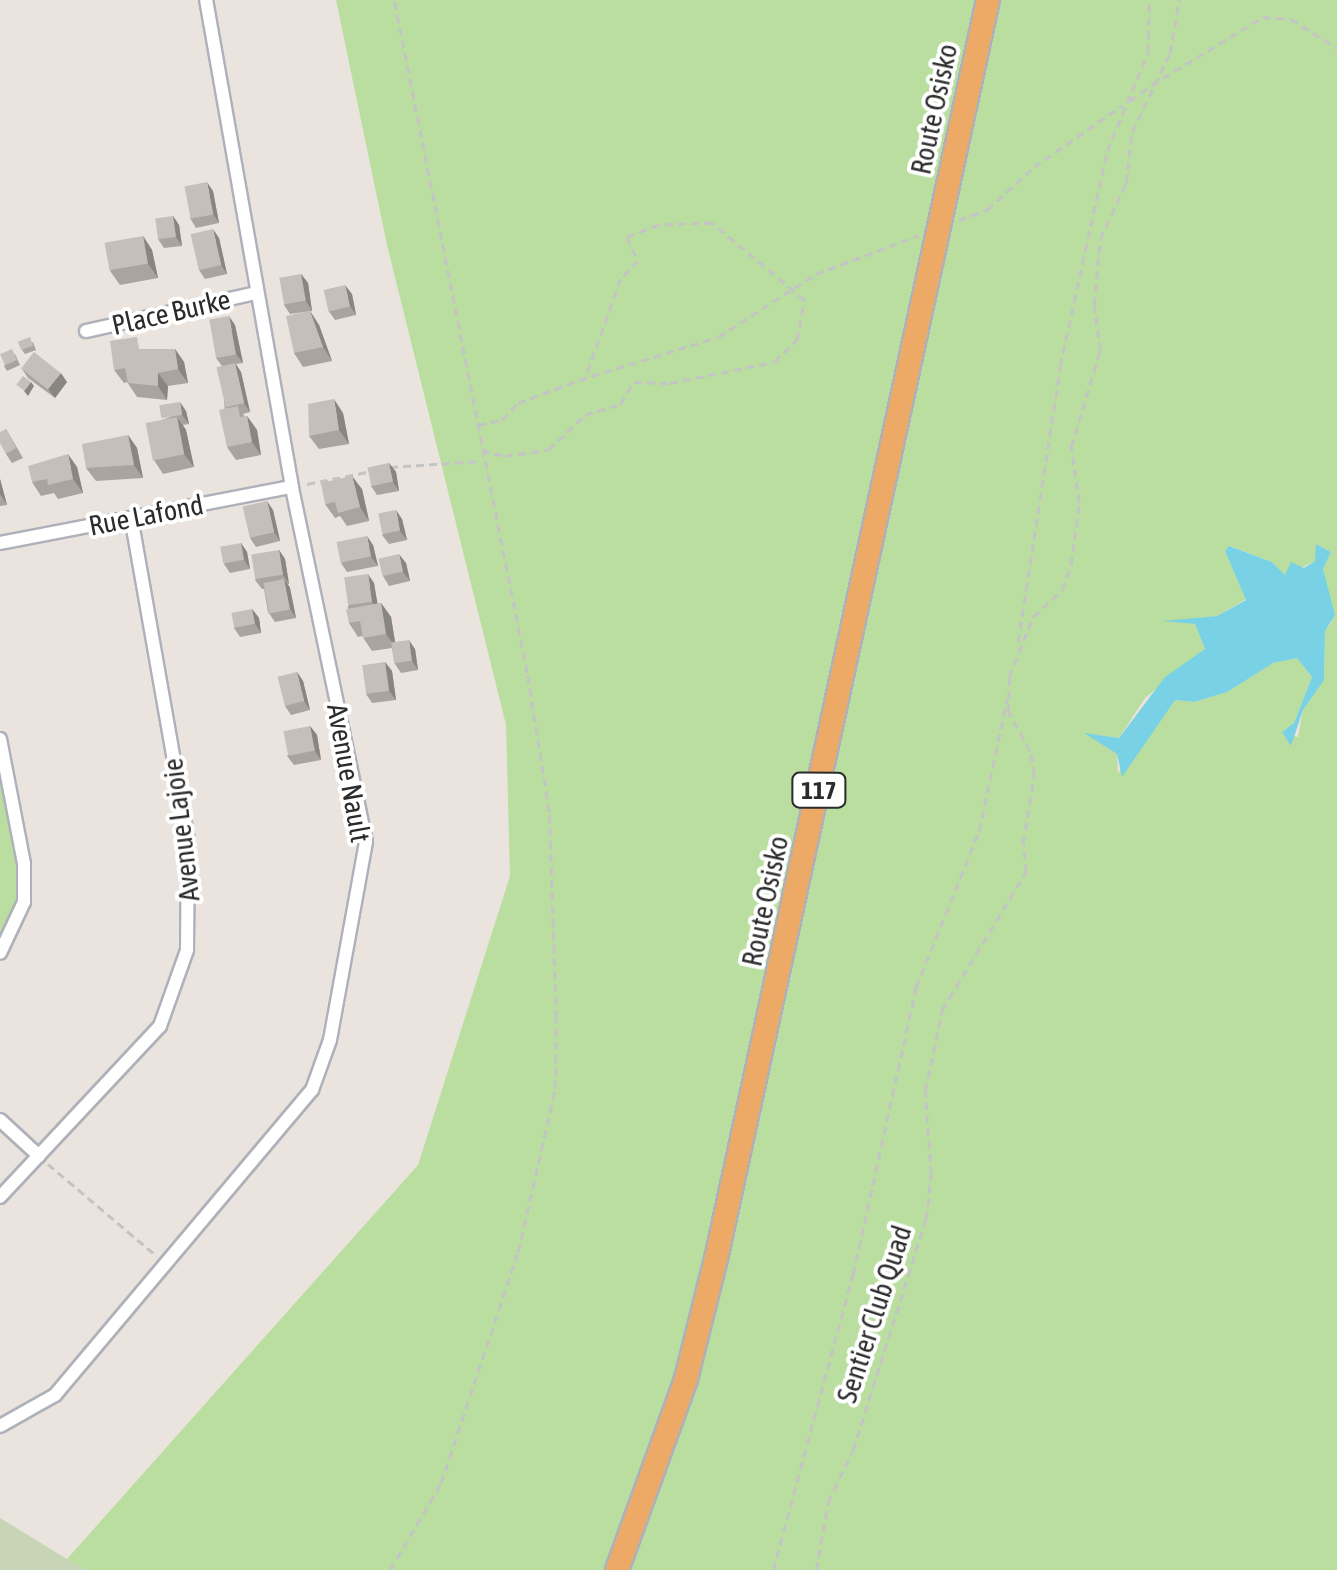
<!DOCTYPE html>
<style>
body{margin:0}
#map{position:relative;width:1337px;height:1570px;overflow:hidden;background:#ebe4de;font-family:"Asap Condensed",sans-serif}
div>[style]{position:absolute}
.green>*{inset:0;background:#b9de9f}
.cemetery>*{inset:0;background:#c7d4b6}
.water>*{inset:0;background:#79d1e5}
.path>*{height:2.5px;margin-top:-1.25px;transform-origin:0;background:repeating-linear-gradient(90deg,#c4c4c4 0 8px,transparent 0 13px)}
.roads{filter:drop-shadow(2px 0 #aeb1ba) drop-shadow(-2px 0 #aeb1ba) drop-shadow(0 2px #aeb1ba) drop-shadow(0 -2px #aeb1ba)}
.minor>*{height:12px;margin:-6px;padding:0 6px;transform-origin:6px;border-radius:6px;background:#fff}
.trunk>*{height:22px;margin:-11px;padding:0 11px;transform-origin:11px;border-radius:11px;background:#ecaa66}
.wall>*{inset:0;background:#a9a49f}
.shaded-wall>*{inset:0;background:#898682}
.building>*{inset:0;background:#c4bfb9;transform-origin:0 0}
span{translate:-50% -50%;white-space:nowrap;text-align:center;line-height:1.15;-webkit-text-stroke:8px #fff;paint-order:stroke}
.shield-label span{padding:2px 8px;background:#fff;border:2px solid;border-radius:8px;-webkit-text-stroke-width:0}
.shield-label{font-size:25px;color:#2b2b2b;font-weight:700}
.street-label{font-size:28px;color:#2b2b2b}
</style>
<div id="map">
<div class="green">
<i style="clip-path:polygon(evenodd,336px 0,1337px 0,1337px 1570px,85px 1570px,67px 1559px,418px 1165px,510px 876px,506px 725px,387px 245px,336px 0,1317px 545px,1331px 552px,1323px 569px,1332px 621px,1325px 631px,1324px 679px,1303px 710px,1298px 737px,1282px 732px,1294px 723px,1312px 677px,1297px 658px,1273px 663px,1226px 692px,1194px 702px,1175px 700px,1118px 773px,1117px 754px,1087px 734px,1119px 738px,1145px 698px,1205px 649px,1195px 624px,1170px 621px,1217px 616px,1246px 599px,1225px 551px,1230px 546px,1272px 562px,1285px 576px,1315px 561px,1317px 545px)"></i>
<i style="clip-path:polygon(7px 768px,24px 902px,0 949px,0 770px)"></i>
</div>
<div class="cemetery">
<i style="clip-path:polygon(0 1518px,67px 1559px,85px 1570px,0 1570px)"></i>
</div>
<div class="water">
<i style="clip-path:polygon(1316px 544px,1331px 552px,1323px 569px,1335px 615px,1325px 631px,1324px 680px,1303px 710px,1291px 746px,1282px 732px,1294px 723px,1312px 677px,1297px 658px,1273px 663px,1227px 692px,1194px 702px,1175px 700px,1122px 777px,1117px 754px,1084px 733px,1119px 738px,1165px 677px,1205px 649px,1195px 624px,1162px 621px,1217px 616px,1246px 600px,1225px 551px,1229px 546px,1272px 562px,1285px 575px,1291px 562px,1304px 568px,1315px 561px)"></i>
</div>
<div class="path">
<i style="left:1163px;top:78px;width:117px;rotate:-31.4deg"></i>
<i style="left:1263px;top:17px;width:28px;rotate:4deg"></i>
<i style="left:1291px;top:19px;width:54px;rotate:32.2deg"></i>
<i style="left:1130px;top:101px;width:32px;rotate:-36deg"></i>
<i style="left:959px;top:220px;width:30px;rotate:-20deg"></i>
<i style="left:987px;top:210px;width:64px;rotate:-42.5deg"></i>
<i style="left:1034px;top:167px;width:108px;rotate:-34.9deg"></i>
<i style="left:478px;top:425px;width:25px;rotate:-12deg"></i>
<i style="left:502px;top:420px;width:23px;rotate:-47deg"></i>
<i style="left:518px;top:403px;width:65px;rotate:-20.7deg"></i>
<i style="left:579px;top:380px;width:145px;rotate:-17.2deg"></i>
<i style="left:718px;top:337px;width:117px;rotate:-32.7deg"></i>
<i style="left:816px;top:274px;width:110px;rotate:-20.7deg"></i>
<i style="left:482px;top:450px;width:24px;rotate:15deg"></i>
<i style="left:505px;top:456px;width:43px;rotate:-7.9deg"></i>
<i style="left:548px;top:450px;width:51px;rotate:-43.4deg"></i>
<i style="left:585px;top:415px;width:37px;rotate:-17deg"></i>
<i style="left:620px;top:404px;width:26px;rotate:-58deg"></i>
<i style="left:634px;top:382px;width:36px;rotate:2deg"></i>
<i style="left:670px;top:383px;width:106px;rotate:-11.4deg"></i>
<i style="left:774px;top:362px;width:32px;rotate:-44deg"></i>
<i style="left:797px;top:340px;width:41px;rotate:-80.1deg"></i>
<i style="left:804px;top:300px;width:120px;rotate:-140.1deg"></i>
<i style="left:712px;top:223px;width:53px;rotate:177.8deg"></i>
<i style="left:659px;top:225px;width:34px;rotate:159deg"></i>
<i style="left:627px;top:237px;width:26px;rotate:65deg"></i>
<i style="left:638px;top:261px;width:25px;rotate:133deg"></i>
<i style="left:621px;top:279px;width:104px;rotate:109.7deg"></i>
<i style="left:390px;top:467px;width:91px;rotate:-3.8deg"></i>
<i style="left:307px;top:484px;width:61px;rotate:-11.3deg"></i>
<i style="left:1018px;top:642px;width:279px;rotate:-81.3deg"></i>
<i style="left:1060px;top:366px;width:220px;rotate:-77.7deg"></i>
<i style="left:1107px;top:151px;width:107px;rotate:-67.5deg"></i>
<i style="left:1148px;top:52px;width:52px;rotate:-88.9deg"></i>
<i style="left:48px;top:1164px;width:143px;rotate:40.2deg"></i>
<i style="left:390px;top:1570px;width:101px;rotate:-59.6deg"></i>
<i style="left:441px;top:1483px;width:243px;rotate:-71.6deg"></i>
<i style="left:518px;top:1252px;width:167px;rotate:-77.2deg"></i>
<i style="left:555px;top:1089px;width:71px;rotate:-89.2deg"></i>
<i style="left:556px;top:1018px;width:206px;rotate:-91.9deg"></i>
<i style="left:549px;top:812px;width:141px;rotate:-99deg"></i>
<i style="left:527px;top:673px;width:686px;rotate:-101.18deg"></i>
<i style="left:773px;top:1570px;width:307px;rotate:-74.9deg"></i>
<i style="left:853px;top:1274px;width:294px;rotate:-77.6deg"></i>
<i style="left:916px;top:987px;width:168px;rotate:-68deg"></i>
<i style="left:979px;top:831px;width:135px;rotate:-78deg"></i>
<i style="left:816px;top:1570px;width:69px;rotate:-80deg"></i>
<i style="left:828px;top:1502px;width:58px;rotate:-64.3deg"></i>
<i style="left:853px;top:1450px;width:242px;rotate:-72.5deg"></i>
<i style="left:926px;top:1219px;width:44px;rotate:-83.5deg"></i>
<i style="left:931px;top:1175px;width:84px;rotate:-94.1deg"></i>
<i style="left:925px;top:1091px;width:83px;rotate:-78.1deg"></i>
<i style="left:942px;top:1010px;width:162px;rotate:-58.7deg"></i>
<i style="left:1026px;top:872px;width:29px;rotate:-96deg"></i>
<i style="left:1023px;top:843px;width:69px;rotate:-80.8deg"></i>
<i style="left:1034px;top:775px;width:24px;rotate:-99deg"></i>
<i style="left:1030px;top:751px;width:45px;rotate:-119.4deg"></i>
<i style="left:1008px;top:712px;width:35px;rotate:-88deg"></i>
<i style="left:1009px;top:677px;width:65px;rotate:-68.2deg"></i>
<i style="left:1033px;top:617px;width:40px;rotate:-43deg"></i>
<i style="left:1062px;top:590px;width:27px;rotate:-70deg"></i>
<i style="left:1071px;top:565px;width:63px;rotate:-82.6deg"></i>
<i style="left:1079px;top:503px;width:57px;rotate:-98.1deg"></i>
<i style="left:1071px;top:447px;width:100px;rotate:-73.2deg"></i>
<i style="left:1100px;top:351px;width:46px;rotate:-97.4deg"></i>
<i style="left:1094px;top:305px;width:66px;rotate:-84.8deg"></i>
<i style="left:1100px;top:239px;width:62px;rotate:-65.1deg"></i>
<i style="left:1126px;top:183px;width:51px;rotate:-83.3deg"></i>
<i style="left:1132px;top:132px;width:88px;rotate:-64.3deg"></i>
<i style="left:1170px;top:53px;width:54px;rotate:-80.4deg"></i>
</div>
<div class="roads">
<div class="minor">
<i style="left:86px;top:331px;width:174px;rotate:-12.6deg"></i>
<i style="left:0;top:543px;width:297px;rotate:-10.9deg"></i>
<i style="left:0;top:739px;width:127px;rotate:79.1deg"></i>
<i style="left:24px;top:864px;width:38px;rotate:90deg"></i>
<i style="left:24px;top:902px;width:56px;rotate:115.2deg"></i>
<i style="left:0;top:1120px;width:53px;rotate:42.7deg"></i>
<i style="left:0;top:1197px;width:234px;rotate:-46.9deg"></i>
<i style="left:160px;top:1026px;width:81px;rotate:-70.4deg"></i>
<i style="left:187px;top:950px;width:110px;rotate:-89.5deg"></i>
<i style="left:188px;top:840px;width:327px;rotate:-100deg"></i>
<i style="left:0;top:1426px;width:63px;rotate:-29.4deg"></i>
<i style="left:55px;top:1395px;width:399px;rotate:-49.9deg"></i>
<i style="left:312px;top:1090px;width:53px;rotate:-70.2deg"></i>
<i style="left:330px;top:1040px;width:201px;rotate:-79.7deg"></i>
<i style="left:366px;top:842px;width:363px;rotate:-101.8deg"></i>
<i style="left:292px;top:487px;width:495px;rotate:-100deg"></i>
</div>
<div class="trunk">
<i style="left:617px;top:1570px;width:203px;rotate:-70.1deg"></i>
<i style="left:686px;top:1379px;width:124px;rotate:-76deg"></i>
<i style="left:716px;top:1259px;width:1288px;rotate:-77.81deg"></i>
</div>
</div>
<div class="wall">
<i style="clip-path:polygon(213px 191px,219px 223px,196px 228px,190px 218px)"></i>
<i style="clip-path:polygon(173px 216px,179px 225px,182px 246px,164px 248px,158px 239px)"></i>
<i style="clip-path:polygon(143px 236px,152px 250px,158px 278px,120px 285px,110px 271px)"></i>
<i style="clip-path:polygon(219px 238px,227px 274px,205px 279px,199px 270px)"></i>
<i style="clip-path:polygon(301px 274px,308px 283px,312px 311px,290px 314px,284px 305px)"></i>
<i style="clip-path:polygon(352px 294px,356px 315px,335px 320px,328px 310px)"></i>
<i style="clip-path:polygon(310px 311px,319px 325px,332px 361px,303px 367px,294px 353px)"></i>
<i style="clip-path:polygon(235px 325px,243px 363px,236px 364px,241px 372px,250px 412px,243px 414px,245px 417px,247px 416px,257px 430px,261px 455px,236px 460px,227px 447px,222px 366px,216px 358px)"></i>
<i style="clip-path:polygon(33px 342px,36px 350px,25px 354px,22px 350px)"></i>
<i style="clip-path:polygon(145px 349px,175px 349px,184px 362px,188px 383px,168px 386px,167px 400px,137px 397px,127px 382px,124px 383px,114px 370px)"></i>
<i style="clip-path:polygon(15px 354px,20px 365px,7px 371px,4px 366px)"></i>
<i style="clip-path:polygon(22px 369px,67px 382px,55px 398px,28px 378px)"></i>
<i style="clip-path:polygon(186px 411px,189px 424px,183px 425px,186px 430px,194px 467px,163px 474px,154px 460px,162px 420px)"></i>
<i style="clip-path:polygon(343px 413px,349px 444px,319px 449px,309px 436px)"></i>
<i style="clip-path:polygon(6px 429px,23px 458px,12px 463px,6px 454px)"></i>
<i style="clip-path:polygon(128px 435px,137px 448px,143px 478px,96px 481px,86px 468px)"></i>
<i style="clip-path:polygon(389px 463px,396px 472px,399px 491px,377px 495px,371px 486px)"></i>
<i style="clip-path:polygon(77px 467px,83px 493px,58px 499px,54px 493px,41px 496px,32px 482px)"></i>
<i style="clip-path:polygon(0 479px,7px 505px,0 506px)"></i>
<i style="clip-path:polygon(362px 489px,369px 521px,347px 526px,340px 516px,335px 518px,325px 504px)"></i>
<i style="clip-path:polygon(273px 510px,280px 541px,256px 547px,250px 538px)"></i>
<i style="clip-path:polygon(402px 519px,407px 540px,389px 544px,382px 535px)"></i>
<i style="clip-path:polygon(241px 543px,247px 552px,250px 569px,230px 573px,224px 564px)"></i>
<i style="clip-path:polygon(373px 545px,378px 566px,347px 572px,341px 563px)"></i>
<i style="clip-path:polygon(279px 550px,285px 559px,289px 584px,288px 584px,290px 588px,296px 618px,275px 622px,268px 612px,264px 589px,262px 589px,255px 580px)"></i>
<i style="clip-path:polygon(406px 563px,410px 581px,389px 586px,383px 576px)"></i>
<i style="clip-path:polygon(374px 583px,377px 604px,381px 603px,391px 617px,395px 642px,415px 649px,418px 670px,401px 673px,395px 664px,392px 648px,372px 651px,362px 636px,358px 637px,349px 623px,348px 606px)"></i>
<i style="clip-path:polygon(252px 609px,259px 618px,261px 633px,240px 637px,234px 628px)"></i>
<i style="clip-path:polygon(385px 662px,392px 671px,396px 700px,372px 703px,366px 694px)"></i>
<i style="clip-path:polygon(297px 672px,303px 681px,310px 710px,291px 715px,285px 706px)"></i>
<i style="clip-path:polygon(310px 726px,317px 735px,321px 760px,294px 765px,287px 756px)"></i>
</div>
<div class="shaded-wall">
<i style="clip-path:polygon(207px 182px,213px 191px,219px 223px,213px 214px)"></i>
<i style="clip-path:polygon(173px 216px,179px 225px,182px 246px,176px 237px)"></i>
<i style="clip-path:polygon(213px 229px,219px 238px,227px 274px,221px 265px)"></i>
<i style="clip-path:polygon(143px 236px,152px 250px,158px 278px,148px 264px)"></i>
<i style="clip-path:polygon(301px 274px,308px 283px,312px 311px,306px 301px)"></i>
<i style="clip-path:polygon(345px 285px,352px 294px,356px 315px,350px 306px)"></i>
<i style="clip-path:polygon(310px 311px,319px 325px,332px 361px,323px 347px)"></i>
<i style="clip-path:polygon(229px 316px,235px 325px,243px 363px,236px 354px)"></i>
<i style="clip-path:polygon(175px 349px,184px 362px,188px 383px,178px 369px)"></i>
<i style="clip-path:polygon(235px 363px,241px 372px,250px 412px,244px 403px)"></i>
<i style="clip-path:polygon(61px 373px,67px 382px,55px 398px,48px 389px)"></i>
<i style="clip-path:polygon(158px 373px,168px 386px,167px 400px,158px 386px)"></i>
<i style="clip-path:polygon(31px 382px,34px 386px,28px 396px,24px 391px)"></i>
<i style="clip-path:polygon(334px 399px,343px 413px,349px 444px,339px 430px)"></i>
<i style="clip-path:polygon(180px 402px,186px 411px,189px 424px,182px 415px)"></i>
<i style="clip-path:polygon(247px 416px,257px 430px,261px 455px,252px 442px)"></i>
<i style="clip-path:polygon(177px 417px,186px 430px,194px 467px,184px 454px)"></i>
<i style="clip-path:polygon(128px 435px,137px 448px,143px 478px,134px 465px)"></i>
<i style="clip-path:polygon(68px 454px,77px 467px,83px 493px,73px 479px)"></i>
<i style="clip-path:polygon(389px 463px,396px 472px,399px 491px,393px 482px)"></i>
<i style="clip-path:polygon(352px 476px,362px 489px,369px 521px,360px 507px)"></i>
<i style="clip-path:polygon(0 479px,7px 505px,0 494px)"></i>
<i style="clip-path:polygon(267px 501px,273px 510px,280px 541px,274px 532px)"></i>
<i style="clip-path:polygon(396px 510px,402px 519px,407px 540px,400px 531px)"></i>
<i style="clip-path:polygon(367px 536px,373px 545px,378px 566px,371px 557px)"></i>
<i style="clip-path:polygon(241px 543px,247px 552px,250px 569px,244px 560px)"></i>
<i style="clip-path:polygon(279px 550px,285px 559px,289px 584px,283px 575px)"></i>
<i style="clip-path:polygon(399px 554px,406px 563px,410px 581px,403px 572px)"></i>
<i style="clip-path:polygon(368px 574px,374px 583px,379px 612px,372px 602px)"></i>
<i style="clip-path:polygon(284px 579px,290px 588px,296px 618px,290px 609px)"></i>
<i style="clip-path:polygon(381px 603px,391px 617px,396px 648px,386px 634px)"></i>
<i style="clip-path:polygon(252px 609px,259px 618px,261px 633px,255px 624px)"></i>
<i style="clip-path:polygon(409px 640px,415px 649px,418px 670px,412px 661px)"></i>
<i style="clip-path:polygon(385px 662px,392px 671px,396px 700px,389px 691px)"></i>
<i style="clip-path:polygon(297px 672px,303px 681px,310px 710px,304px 701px)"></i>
<i style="clip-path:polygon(310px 726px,317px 735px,321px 760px,315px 751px)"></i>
</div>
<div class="building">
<i style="left:207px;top:182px;width:33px;height:23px;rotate:79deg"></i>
<i style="left:173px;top:216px;width:21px;height:18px;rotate:82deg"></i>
<i style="left:213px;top:229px;width:37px;height:23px;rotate:77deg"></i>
<i style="left:143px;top:236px;width:28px;height:39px;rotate:80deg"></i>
<i style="left:301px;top:274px;width:27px;height:22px;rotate:80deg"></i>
<i style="left:345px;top:285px;width:22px;height:22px;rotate:77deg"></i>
<i style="clip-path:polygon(310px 311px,323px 347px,294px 353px,286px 316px)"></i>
<i style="left:229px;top:316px;width:39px;height:20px;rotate:80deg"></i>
<i style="left:30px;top:337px;width:9px;height:13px;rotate:69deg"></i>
<i style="clip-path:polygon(137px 337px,139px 349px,175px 349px,178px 369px,158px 373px,158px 386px,128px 383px,125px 368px,114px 370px,110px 341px)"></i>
<i style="left:12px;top:349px;width:12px;height:13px;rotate:66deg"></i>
<i style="left:34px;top:352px;width:34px;height:21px;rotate:38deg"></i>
<i style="left:235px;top:363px;width:41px;height:19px;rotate:77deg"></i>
<i style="left:23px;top:376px;width:10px;height:11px;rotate:37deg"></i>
<i style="clip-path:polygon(334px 399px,339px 430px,309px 436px,308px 404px)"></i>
<i style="left:180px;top:402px;width:13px;height:21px;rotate:81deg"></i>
<i style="clip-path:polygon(238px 406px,240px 417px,247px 416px,252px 442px,227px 447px,219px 410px)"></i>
<i style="left:177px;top:417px;width:38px;height:32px;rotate:79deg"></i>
<i style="clip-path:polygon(6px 429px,16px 448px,6px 454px,0 443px,0 432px)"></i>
<i style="clip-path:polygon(128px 435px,134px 465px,86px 468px,82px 444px)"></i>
<i style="clip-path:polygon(68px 454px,73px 479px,48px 485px,47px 479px,32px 482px,28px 466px)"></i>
<i style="left:389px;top:463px;width:19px;height:22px;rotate:78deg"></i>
<i style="clip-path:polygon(352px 476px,360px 507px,338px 513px,335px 502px,325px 504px,321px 483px)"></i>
<i style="left:267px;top:501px;width:32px;height:25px;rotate:77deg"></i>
<i style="left:396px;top:510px;width:21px;height:18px;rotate:79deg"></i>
<i style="left:367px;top:536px;width:21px;height:31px;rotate:79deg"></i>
<i style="left:241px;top:543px;width:17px;height:21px;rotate:80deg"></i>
<i style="left:279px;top:550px;width:25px;height:28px;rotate:81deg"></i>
<i style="left:399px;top:554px;width:18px;height:21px;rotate:77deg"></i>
<i style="left:368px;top:574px;width:28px;height:24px;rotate:82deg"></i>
<i style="left:284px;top:579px;width:31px;height:21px;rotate:79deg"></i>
<i style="clip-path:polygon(381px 603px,386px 634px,363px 638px,360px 621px,349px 623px,346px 609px)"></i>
<i style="left:252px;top:609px;width:15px;height:21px;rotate:79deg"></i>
<i style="left:409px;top:640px;width:21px;height:18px;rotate:82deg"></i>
<i style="left:385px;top:662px;width:29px;height:23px;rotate:82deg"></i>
<i style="left:297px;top:672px;width:30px;height:20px;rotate:76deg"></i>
<i style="left:310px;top:726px;width:25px;height:27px;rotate:79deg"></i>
</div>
<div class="shield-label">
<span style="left:819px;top:790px">117</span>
</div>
<div class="street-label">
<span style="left:934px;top:109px;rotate:-78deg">Route Osisko</span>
<span style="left:171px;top:312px;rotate:-13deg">Place Burke</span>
<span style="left:146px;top:515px;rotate:-11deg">Rue Lafond</span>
<span style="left:349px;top:773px;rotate:80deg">Avenue Nault</span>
<span style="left:181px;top:830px;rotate:-97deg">Avenue Lajoie</span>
<span style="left:765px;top:901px;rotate:-78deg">Route Osisko</span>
<span style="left:874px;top:1314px;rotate:-72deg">Sentier Club Quad</span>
</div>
</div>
